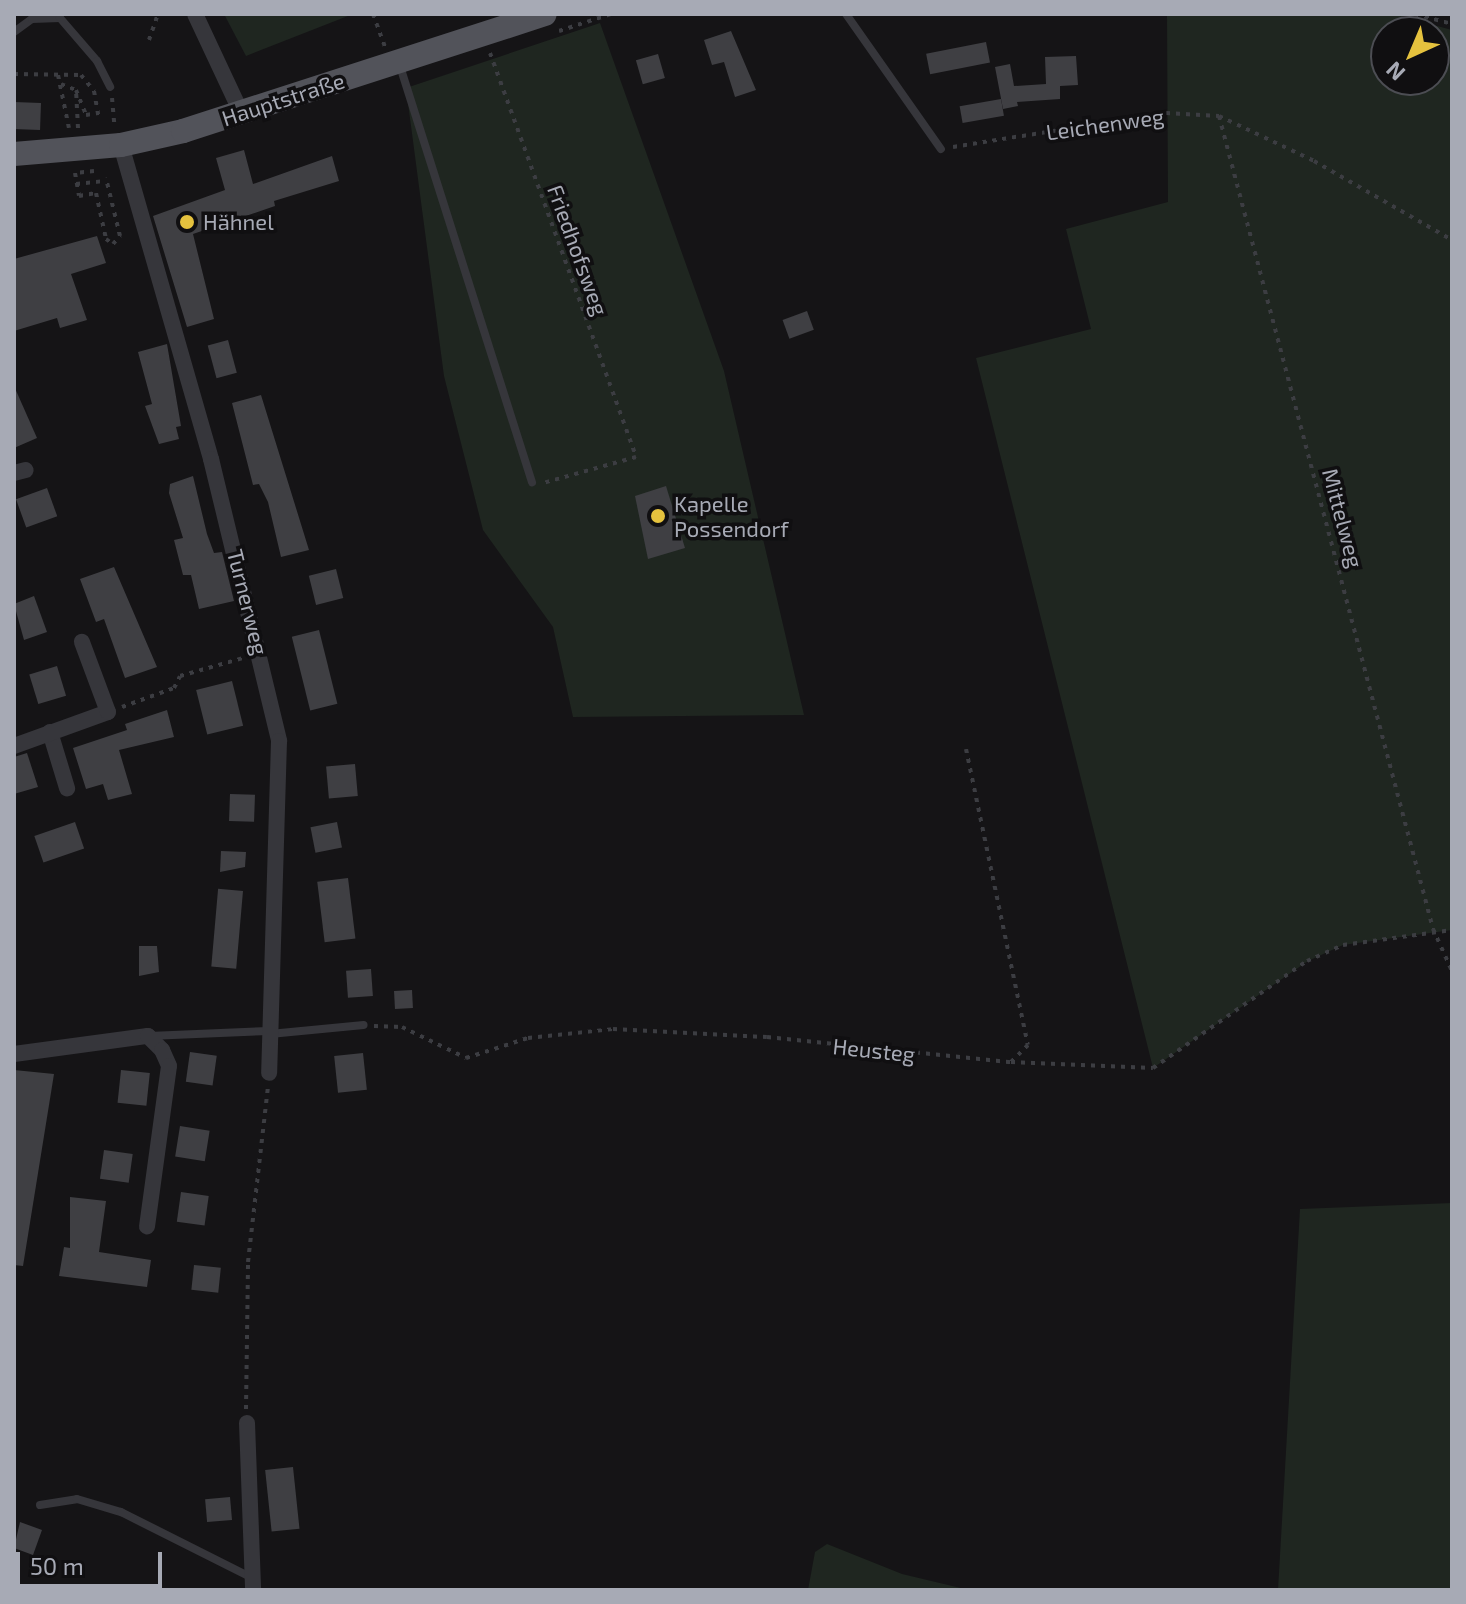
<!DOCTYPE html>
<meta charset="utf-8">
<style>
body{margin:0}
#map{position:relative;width:1466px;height:1604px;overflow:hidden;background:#151416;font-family:"Exo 2",sans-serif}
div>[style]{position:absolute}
.green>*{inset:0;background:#1f2620}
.building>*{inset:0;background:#3f3f43;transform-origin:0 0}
.path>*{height:4px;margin-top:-2px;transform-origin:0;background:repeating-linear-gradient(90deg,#3c3d42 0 4px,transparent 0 10px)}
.lane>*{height:8px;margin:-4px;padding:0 4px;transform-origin:4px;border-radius:4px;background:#36363b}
.street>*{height:16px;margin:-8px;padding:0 8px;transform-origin:8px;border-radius:8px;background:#36363b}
.primary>*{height:24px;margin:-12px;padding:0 12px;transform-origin:12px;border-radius:12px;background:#52535a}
.dots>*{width:22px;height:22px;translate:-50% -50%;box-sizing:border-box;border:4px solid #100f11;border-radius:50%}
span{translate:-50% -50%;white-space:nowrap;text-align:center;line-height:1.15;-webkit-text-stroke:7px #100f11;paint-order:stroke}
.street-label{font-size:22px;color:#a7aab5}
.poi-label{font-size:22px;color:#a7aab5}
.left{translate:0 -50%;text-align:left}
.frame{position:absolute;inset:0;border:16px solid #a7aab5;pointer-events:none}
.north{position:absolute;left:1370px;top:16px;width:80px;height:80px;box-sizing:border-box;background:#100f11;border:2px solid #4c4d53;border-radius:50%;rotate:224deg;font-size:22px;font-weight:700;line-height:32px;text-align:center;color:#a7aab5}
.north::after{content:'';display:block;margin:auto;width:28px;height:36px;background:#e5c23e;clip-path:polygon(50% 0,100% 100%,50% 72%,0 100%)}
.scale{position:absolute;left:16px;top:1552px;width:146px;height:36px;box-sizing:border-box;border:4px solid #a7aab5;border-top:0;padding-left:10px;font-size:24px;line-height:28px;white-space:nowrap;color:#a7aab5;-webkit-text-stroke:6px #100f11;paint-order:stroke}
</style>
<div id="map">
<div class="green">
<i style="clip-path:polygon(224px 14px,353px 14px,246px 56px)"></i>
<i style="clip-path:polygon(evenodd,1167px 14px,1393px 14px,1452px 30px,1452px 930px,1343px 945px,1308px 961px,1153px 1068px,976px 358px,1091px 329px,1066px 229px,1168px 202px,1167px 14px,1434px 32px,1434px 80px,1386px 80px,1386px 32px,1434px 32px)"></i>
<i style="clip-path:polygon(600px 23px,724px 371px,804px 715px,573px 717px,553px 627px,483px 530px,444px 376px,406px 88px)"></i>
<i style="clip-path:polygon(1452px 1203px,1452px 1590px,1278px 1590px,1300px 1209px)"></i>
<i style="clip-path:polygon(827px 1544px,902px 1574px,969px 1590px,808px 1590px,815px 1552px)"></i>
</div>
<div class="building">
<i style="clip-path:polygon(731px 31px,756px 90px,735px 97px,724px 62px,712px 65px,704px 40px)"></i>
<i style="left:986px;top:42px;width:21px;height:61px;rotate:79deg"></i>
<i style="left:658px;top:54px;width:25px;height:23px;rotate:74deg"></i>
<i style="clip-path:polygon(1076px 56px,1078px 85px,1060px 86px,1060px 99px,1017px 102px,1018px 106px,1003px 109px,995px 67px,1010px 64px,1014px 86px,1046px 84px,1045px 57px)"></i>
<i style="left:1001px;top:99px;width:17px;height:42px;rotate:80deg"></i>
<i style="left:14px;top:102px;width:27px;height:27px;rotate:2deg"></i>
<i style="clip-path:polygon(244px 150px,253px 184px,332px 156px,339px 181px,274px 201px,275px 206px,193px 234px,214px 319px,187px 327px,153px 216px,225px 190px,216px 158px)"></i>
<i style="clip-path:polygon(97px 236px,106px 263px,71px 274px,87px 320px,60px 328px,57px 318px,14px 331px,14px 259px)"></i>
<i style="left:807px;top:311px;width:20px;height:26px;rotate:70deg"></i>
<i style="left:228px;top:340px;width:34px;height:21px;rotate:75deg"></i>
<i style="clip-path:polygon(167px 344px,181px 426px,176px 427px,179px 439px,159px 444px,145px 406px,152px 404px,138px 352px)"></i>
<i style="clip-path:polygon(14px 386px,37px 438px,14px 448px)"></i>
<i style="clip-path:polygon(261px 395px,309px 550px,281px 557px,268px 502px,259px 484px,253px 485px,232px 403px)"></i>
<i style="clip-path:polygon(193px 476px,207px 534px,214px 553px,222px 552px,234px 601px,199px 609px,191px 575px,183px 575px,174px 540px,183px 538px,169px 493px,170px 484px)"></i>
<i style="clip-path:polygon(666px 486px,685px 548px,648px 559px,635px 496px)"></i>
<i style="left:47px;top:488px;width:30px;height:33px;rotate:70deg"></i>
<i style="clip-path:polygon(114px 567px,157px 667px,125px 678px,104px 619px,96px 622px,80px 579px)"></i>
<i style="left:336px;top:569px;width:30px;height:28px;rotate:76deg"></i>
<i style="clip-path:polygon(34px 596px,47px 632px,24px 640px,14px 604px)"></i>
<i style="left:319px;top:630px;width:76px;height:28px;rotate:76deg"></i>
<i style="left:57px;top:666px;width:31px;height:29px;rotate:73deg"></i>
<i style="left:232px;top:681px;width:46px;height:37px;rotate:76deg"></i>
<i style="clip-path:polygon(167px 710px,174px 737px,119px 750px,132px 794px,108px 800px,103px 784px,86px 789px,73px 748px,127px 730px,125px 724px)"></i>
<i style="clip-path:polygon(27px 753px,38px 787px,14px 794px,14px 757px)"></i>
<i style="left:355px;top:764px;width:32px;height:29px;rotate:85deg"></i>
<i style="left:230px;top:794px;width:25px;height:27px;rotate:2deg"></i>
<i style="left:75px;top:822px;width:28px;height:43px;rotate:71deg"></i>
<i style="left:337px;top:822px;width:26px;height:27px;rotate:79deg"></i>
<i style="clip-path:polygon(221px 851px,246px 852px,245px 867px,220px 872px)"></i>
<i style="left:348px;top:878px;width:61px;height:31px;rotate:83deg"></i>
<i style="left:243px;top:891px;width:78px;height:25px;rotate:95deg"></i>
<i style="clip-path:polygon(139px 946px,157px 946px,159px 972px,139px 976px)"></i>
<i style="left:371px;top:969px;width:27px;height:25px;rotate:86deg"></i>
<i style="left:412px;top:990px;width:18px;height:18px;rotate:87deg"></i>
<i style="left:190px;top:1052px;width:27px;height:30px;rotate:8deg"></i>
<i style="left:363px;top:1053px;width:37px;height:29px;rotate:84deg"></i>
<i style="clip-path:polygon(14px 1070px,54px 1074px,23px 1266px,14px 1265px)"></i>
<i style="left:121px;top:1070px;width:29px;height:33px;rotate:6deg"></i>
<i style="left:180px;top:1126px;width:30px;height:31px;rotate:9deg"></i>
<i style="left:104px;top:1150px;width:29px;height:29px;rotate:8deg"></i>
<i style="left:181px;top:1192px;width:28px;height:30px;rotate:8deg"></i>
<i style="clip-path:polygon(70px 1197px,106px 1201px,99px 1252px,151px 1260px,147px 1287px,59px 1276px,64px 1247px,70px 1248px)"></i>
<i style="left:194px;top:1265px;width:27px;height:25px;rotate:6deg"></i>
<i style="left:293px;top:1467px;width:62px;height:28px;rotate:84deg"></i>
<i style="left:230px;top:1497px;width:23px;height:25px;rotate:85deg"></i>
<i style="clip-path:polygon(20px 1522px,42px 1530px,33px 1555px,14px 1548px)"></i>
</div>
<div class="path">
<i style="left:373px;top:14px;width:35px;rotate:70deg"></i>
<i style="left:1415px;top:14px;width:38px;rotate:15deg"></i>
<i style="left:559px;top:31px;width:55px;rotate:-18.1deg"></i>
<i style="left:149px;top:40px;width:28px;rotate:-71deg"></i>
<i style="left:490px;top:53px;width:430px;rotate:70.1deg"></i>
<i style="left:636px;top:457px;width:97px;rotate:164.4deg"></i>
<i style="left:14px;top:74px;width:67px;rotate:0.9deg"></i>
<i style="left:81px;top:75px;width:21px;rotate:51deg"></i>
<i style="left:94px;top:91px;width:28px;rotate:80deg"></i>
<i style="left:58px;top:75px;width:54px;rotate:78.3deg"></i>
<i style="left:61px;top:84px;width:16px;rotate:22deg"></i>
<i style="left:112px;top:98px;width:25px;rotate:85deg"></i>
<i style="left:1219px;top:116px;width:841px;rotate:75.25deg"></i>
<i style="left:1433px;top:929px;width:46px;rotate:65.7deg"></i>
<i style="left:78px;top:128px;width:38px;rotate:-93deg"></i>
<i style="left:76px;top:90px;width:27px;rotate:68deg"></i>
<i style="left:86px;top:115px;width:12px;rotate:-9deg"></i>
<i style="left:953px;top:147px;width:216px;rotate:-9.1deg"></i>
<i style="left:1166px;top:113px;width:53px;rotate:3.2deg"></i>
<i style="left:1219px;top:116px;width:105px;rotate:25.3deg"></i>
<i style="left:1314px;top:161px;width:159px;rotate:29.8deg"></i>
<i style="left:94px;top:171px;width:19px;rotate:174deg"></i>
<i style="left:75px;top:173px;width:23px;rotate:80deg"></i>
<i style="left:79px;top:196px;width:17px;rotate:-10deg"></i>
<i style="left:96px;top:193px;width:47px;rotate:77.7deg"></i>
<i style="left:106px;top:239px;width:9px;rotate:36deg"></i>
<i style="left:113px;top:244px;width:11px;rotate:-49deg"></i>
<i style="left:120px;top:236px;width:60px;rotate:-103.6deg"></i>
<i style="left:76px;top:184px;width:30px;rotate:-6deg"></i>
<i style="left:122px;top:707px;width:55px;rotate:-20.1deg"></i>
<i style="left:174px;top:688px;width:13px;rotate:-63deg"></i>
<i style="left:180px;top:676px;width:66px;rotate:-15.9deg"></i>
<i style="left:966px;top:749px;width:302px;rotate:78.2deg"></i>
<i style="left:1028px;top:1045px;width:24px;rotate:135deg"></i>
<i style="left:374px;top:1026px;width:28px;rotate:2deg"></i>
<i style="left:402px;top:1027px;width:71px;rotate:25.8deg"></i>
<i style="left:466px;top:1058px;width:65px;rotate:-17.9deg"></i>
<i style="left:528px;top:1038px;width:85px;rotate:-6deg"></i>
<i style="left:613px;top:1029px;width:154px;rotate:3deg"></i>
<i style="left:767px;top:1037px;width:245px;rotate:5.9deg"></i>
<i style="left:1011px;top:1062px;width:142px;rotate:2.4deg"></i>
<i style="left:1153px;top:1068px;width:188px;rotate:-34.8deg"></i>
<i style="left:1307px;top:961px;width:39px;rotate:-24deg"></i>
<i style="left:1343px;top:945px;width:110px;rotate:-7.8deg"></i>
<i style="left:246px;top:1409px;width:147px;rotate:-89.2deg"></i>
<i style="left:248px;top:1262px;width:176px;rotate:-83.5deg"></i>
</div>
<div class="lane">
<i style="left:846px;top:14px;width:165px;rotate:54.9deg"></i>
<i style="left:14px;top:32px;width:22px;rotate:-36deg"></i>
<i style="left:32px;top:19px;width:28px;rotate:-2deg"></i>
<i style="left:60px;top:18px;width:57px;rotate:49.3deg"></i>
<i style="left:97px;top:61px;width:29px;rotate:63deg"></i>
<i style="left:399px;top:63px;width:440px;rotate:72.4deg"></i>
<i style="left:270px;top:1034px;width:94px;rotate:-5.5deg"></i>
<i style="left:149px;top:1036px;width:120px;rotate:-2.4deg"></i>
<i style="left:40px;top:1505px;width:37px;rotate:-9deg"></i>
<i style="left:77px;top:1499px;width:46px;rotate:16.5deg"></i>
<i style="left:121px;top:1512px;width:147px;rotate:26.7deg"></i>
</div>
<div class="street">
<i style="left:195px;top:14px;width:108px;rotate:64.9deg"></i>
<i style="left:121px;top:145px;width:327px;rotate:74deg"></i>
<i style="left:211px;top:459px;width:290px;rotate:76.4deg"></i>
<i style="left:279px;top:741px;width:332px;rotate:91.7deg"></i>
<i style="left:14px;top:473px;width:12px;rotate:-14deg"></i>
<i style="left:50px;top:732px;width:59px;rotate:73.1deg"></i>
<i style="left:14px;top:746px;width:100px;rotate:-19.9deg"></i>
<i style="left:108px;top:712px;width:75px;rotate:-110.4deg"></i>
<i style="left:14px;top:1054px;width:135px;rotate:-7.7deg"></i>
<i style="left:148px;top:1036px;width:20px;rotate:45deg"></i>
<i style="left:162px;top:1050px;width:17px;rotate:66deg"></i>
<i style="left:169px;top:1066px;width:162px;rotate:97.8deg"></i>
<i style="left:247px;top:1423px;width:167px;rotate:87.9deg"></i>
</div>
<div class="primary">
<i style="left:14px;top:154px;width:107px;rotate:-4.8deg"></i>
<i style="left:121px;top:145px;width:64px;rotate:-12.7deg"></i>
<i style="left:183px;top:131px;width:380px;rotate:-17.9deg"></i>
</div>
<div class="dots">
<i style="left:187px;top:222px;background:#e5c23e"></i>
<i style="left:658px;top:516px;background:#e5c23e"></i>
</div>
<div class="street-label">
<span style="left:283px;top:99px;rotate:-18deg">Hauptstraße</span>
<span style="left:1105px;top:124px;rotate:-8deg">Leichenweg</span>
<span style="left:578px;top:250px;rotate:70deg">Friedhofsweg</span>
<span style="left:1343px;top:518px;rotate:75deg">Mittelweg</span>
<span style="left:248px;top:602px;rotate:76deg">Turnerweg</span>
<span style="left:874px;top:1050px;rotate:6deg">Heusteg</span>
</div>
<div class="poi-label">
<span class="left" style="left:203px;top:222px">Hähnel</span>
<span class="left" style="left:674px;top:516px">Kapelle<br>Possendorf</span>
</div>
<div class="frame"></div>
<div class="north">N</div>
<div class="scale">50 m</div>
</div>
